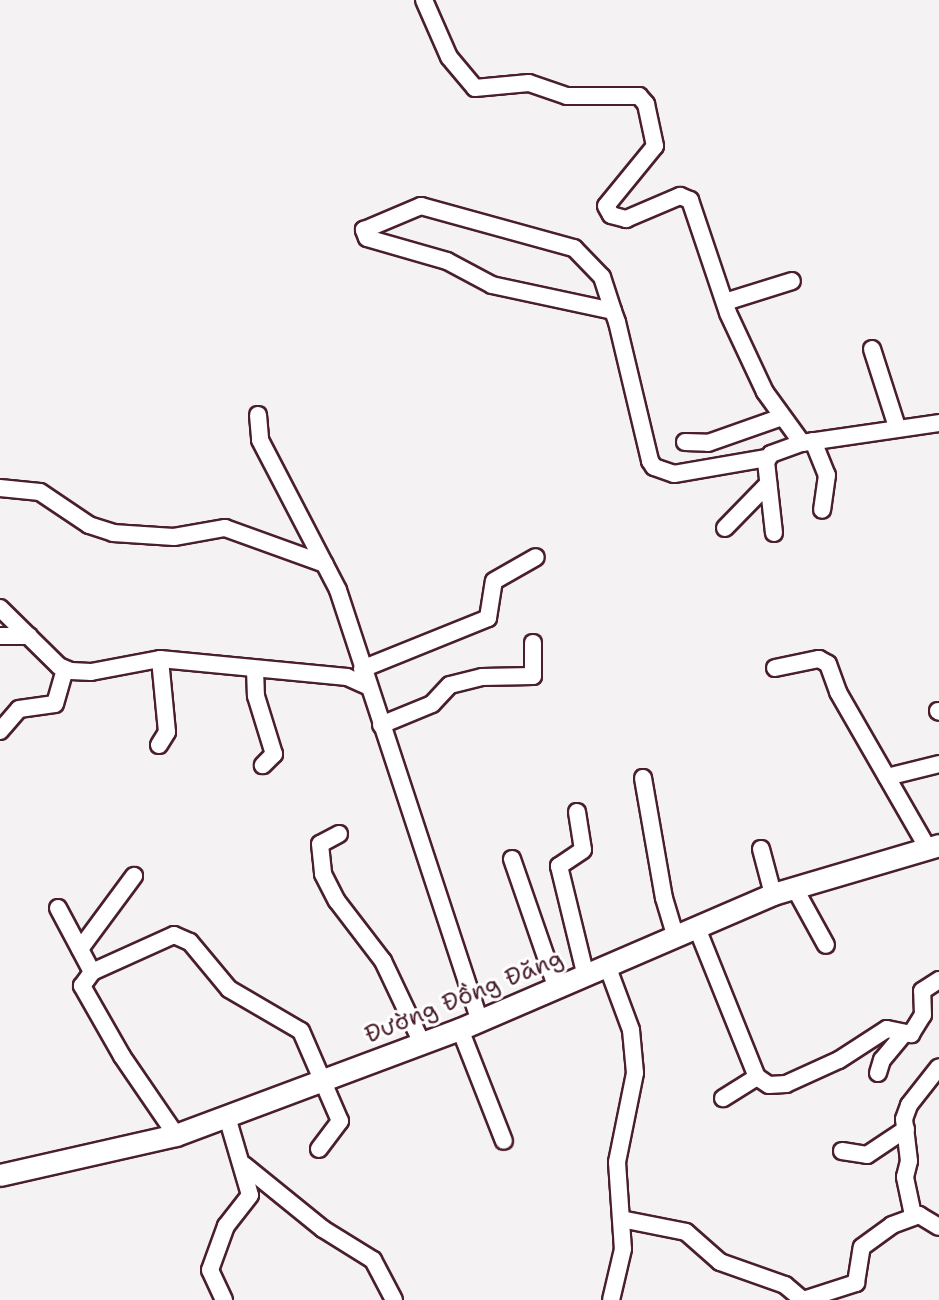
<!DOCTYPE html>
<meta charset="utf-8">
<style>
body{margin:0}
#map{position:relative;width:939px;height:1300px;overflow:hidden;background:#f4f2f2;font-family:"Shantell Sans",sans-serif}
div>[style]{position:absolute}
.roads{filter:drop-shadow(2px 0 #4a1f2b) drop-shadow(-2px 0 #4a1f2b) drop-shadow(0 2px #4a1f2b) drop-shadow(0 -2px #4a1f2b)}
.minor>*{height:16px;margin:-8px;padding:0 8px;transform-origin:8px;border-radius:8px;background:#fff}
.major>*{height:21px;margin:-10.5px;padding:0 10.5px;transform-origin:10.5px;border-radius:10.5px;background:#fff}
span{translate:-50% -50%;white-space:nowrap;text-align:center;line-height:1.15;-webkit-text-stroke:6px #fff;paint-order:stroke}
.street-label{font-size:24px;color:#4a1f2b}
</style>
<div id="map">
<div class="roads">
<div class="minor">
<i style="left:424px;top:0;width:62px;rotate:66.3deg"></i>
<i style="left:449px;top:57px;width:40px;rotate:50deg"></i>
<i style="left:475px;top:88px;width:54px;rotate:-5.3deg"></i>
<i style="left:529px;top:83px;width:40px;rotate:18.9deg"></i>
<i style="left:567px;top:96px;width:72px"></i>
<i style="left:639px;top:96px;width:11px;rotate:49deg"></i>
<i style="left:646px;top:104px;width:43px;rotate:77.9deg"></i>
<i style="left:655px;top:146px;width:77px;rotate:129.2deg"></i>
<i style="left:606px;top:206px;width:10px;rotate:61deg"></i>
<i style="left:611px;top:215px;width:16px;rotate:15deg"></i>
<i style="left:626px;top:219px;width:59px;rotate:-23.1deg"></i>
<i style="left:680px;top:196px;width:11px;rotate:22deg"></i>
<i style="left:690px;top:200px;width:119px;rotate:71.4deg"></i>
<i style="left:728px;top:313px;width:87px;rotate:64.9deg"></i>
<i style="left:765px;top:392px;width:63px;rotate:54deg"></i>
<i style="left:725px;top:302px;width:70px;rotate:-17.4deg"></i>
<i style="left:613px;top:311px;width:124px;rotate:-167.9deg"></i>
<i style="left:492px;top:285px;width:51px;rotate:-151.9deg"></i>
<i style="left:447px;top:261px;width:83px;rotate:-164deg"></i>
<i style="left:367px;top:238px;width:9px;rotate:-111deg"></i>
<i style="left:364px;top:230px;width:62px;rotate:-22.8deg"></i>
<i style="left:421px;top:206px;width:159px;rotate:15.4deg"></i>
<i style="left:574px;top:248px;width:40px;rotate:46deg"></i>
<i style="left:602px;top:277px;width:36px;rotate:72deg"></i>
<i style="left:613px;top:311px;width:12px;rotate:70deg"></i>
<i style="left:617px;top:322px;width:143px;rotate:76.6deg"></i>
<i style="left:650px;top:461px;width:7px;rotate:56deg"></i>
<i style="left:654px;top:467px;width:21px;rotate:19deg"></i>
<i style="left:674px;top:474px;width:94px;rotate:-9.8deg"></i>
<i style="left:872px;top:349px;width:82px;rotate:72.2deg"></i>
<i style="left:258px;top:415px;width:25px;rotate:85deg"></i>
<i style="left:260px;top:440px;width:169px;rotate:62.5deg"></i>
<i style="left:338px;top:590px;width:453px;rotate:71.8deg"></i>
<i style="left:813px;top:441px;width:37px;rotate:68deg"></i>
<i style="left:827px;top:475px;width:35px;rotate:98deg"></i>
<i style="left:685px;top:442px;width:23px;rotate:2deg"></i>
<i style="left:708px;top:443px;width:78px;rotate:-19.4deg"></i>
<i style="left:0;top:488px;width:40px;rotate:5.7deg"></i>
<i style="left:40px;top:492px;width:59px;rotate:34deg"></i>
<i style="left:89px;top:525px;width:25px;rotate:18deg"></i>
<i style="left:113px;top:533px;width:61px;rotate:3.8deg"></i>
<i style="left:174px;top:537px;width:52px;rotate:-10deg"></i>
<i style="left:225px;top:528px;width:106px;rotate:19.8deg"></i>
<i style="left:725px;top:528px;width:62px;rotate:-45.7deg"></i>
<i style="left:774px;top:533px;width:71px;rotate:-96.4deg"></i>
<i style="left:766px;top:462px;width:9px;rotate:-58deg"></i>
<i style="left:771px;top:454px;width:33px;rotate:-20deg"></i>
<i style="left:802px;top:443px;width:138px;rotate:-8.3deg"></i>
<i style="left:0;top:608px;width:83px;rotate:44.5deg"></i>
<i style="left:59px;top:666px;width:13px;rotate:23deg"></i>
<i style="left:71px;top:671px;width:20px;rotate:3deg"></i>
<i style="left:91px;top:672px;width:70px;rotate:-10.7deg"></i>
<i style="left:160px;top:659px;width:188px;rotate:5.5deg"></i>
<i style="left:347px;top:677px;width:22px;rotate:24deg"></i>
<i style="left:0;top:636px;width:29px"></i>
<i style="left:775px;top:668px;width:45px;rotate:-11.6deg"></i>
<i style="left:819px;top:659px;width:10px;rotate:29deg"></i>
<i style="left:828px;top:664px;width:30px;rotate:70deg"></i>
<i style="left:838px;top:692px;width:179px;rotate:60.1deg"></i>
<i style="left:255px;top:669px;width:27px;rotate:88deg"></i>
<i style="left:256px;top:696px;width:61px;rotate:72.8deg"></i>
<i style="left:274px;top:754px;width:16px;rotate:135deg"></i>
<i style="left:362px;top:669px;width:136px;rotate:-22deg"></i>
<i style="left:488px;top:618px;width:37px;rotate:-81deg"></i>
<i style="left:494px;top:581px;width:48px;rotate:-29.7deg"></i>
<i style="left:938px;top:711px;width:1px;rotate:45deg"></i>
<i style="left:381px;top:725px;width:55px;rotate:-22.4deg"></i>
<i style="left:432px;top:704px;width:26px;rotate:-47deg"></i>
<i style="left:450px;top:685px;width:33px;rotate:-14deg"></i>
<i style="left:482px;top:677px;width:51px;rotate:-1.1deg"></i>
<i style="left:533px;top:676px;width:33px;rotate:-90deg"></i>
<i style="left:0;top:731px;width:29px;rotate:-49deg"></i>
<i style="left:19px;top:709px;width:36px;rotate:-8deg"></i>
<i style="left:55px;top:704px;width:35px;rotate:-74deg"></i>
<i style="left:159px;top:745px;width:15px;rotate:-58deg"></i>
<i style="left:167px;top:732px;width:73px;rotate:-95.5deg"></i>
<i style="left:887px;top:777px;width:54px;rotate:-14deg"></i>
<i style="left:643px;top:778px;width:122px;rotate:80.1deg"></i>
<i style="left:664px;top:898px;width:42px;rotate:73.3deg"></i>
<i style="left:577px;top:812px;width:38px;rotate:81deg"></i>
<i style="left:583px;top:850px;width:29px;rotate:146deg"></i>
<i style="left:559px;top:866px;width:114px;rotate:76.3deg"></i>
<i style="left:339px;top:834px;width:21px;rotate:152deg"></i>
<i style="left:320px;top:844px;width:30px;rotate:84deg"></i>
<i style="left:323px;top:874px;width:30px;rotate:63deg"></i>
<i style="left:337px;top:901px;width:76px;rotate:52.5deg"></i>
<i style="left:383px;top:961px;width:91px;rotate:64.6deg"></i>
<i style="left:761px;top:849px;width:47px;rotate:75.1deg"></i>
<i style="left:512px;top:859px;width:138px;rotate:70.9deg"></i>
<i style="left:794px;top:887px;width:66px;rotate:61.1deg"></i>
<i style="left:58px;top:908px;width:72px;rotate:62deg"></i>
<i style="left:697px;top:928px;width:161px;rotate:68.1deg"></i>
<i style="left:757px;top:1077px;width:40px;rotate:148deg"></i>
<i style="left:80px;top:949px;width:91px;rotate:-53.5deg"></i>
<i style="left:608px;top:968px;width:66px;rotate:69.6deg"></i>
<i style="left:631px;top:1030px;width:43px;rotate:84.7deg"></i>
<i style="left:635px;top:1073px;width:91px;rotate:101.4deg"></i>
<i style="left:617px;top:1162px;width:87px;rotate:86.1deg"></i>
<i style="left:623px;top:1249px;width:52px;rotate:103.2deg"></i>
<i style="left:460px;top:1029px;width:120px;rotate:68.6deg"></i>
<i style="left:878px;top:1073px;width:14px;rotate:-73deg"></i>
<i style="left:882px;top:1060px;width:34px;rotate:-50deg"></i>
<i style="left:757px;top:1077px;width:14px;rotate:34deg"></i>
<i style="left:769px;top:1085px;width:17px;rotate:-3deg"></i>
<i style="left:786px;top:1084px;width:58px;rotate:-24.4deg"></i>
<i style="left:839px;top:1060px;width:57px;rotate:-32.9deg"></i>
<i style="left:887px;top:1029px;width:25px;rotate:12deg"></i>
<i style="left:911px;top:1034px;width:22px;rotate:-58deg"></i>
<i style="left:923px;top:1015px;width:24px;rotate:-92deg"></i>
<i style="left:922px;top:991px;width:20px;rotate:-33deg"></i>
<i style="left:176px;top:1135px;width:96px;rotate:-124.4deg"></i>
<i style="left:122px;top:1056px;width:81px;rotate:-119.7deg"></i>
<i style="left:82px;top:986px;width:17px;rotate:-54deg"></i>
<i style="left:92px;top:972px;width:90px;rotate:-24.3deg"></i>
<i style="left:174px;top:935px;width:17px;rotate:24deg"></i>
<i style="left:190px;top:942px;width:61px;rotate:50.3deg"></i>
<i style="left:229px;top:989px;width:83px;rotate:30.3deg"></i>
<i style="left:301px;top:1031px;width:98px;rotate:66.6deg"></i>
<i style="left:340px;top:1121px;width:35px;rotate:127deg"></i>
<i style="left:842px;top:1151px;width:25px;rotate:9deg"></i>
<i style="left:867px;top:1155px;width:47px;rotate:-33.7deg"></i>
<i style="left:244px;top:1165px;width:102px;rotate:39deg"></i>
<i style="left:323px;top:1229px;width:59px;rotate:31.8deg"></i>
<i style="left:373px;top:1260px;width:45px;rotate:62.3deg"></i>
<i style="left:913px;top:1215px;width:39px;rotate:-102deg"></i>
<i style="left:905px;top:1177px;width:16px;rotate:-76deg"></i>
<i style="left:909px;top:1161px;width:42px;rotate:-96.8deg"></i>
<i style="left:904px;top:1119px;width:15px;rotate:-70deg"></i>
<i style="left:909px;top:1105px;width:48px;rotate:-51.7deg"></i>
<i style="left:621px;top:1219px;width:66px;rotate:11.3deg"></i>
<i style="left:686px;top:1232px;width:45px;rotate:41.4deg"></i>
<i style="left:720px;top:1262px;width:69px;rotate:19.5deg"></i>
<i style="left:785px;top:1285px;width:23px;rotate:40deg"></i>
<i style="left:224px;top:1300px;width:33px;rotate:-115deg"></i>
<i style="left:210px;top:1270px;width:47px;rotate:-70deg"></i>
<i style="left:226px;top:1226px;width:39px;rotate:-52deg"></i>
<i style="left:250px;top:1195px;width:81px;rotate:-106.4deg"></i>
<i style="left:803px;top:1300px;width:56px;rotate:-17.8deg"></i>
<i style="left:856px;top:1283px;width:36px;rotate:-81deg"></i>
<i style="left:862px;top:1247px;width:37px;rotate:-36deg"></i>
<i style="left:892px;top:1225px;width:29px;rotate:-20deg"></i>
<i style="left:919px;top:1215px;width:23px;rotate:31deg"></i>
</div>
<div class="major">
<i style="left:0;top:1175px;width:180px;rotate:-12.8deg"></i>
<i style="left:176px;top:1135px;width:303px;rotate:-20.5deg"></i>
<i style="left:460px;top:1029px;width:341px;rotate:-23.3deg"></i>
<i style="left:773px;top:894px;width:173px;rotate:-16.4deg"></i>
</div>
</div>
<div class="street-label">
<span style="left:464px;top:997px;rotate:-22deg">Đường Đồng Đăng</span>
</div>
</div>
